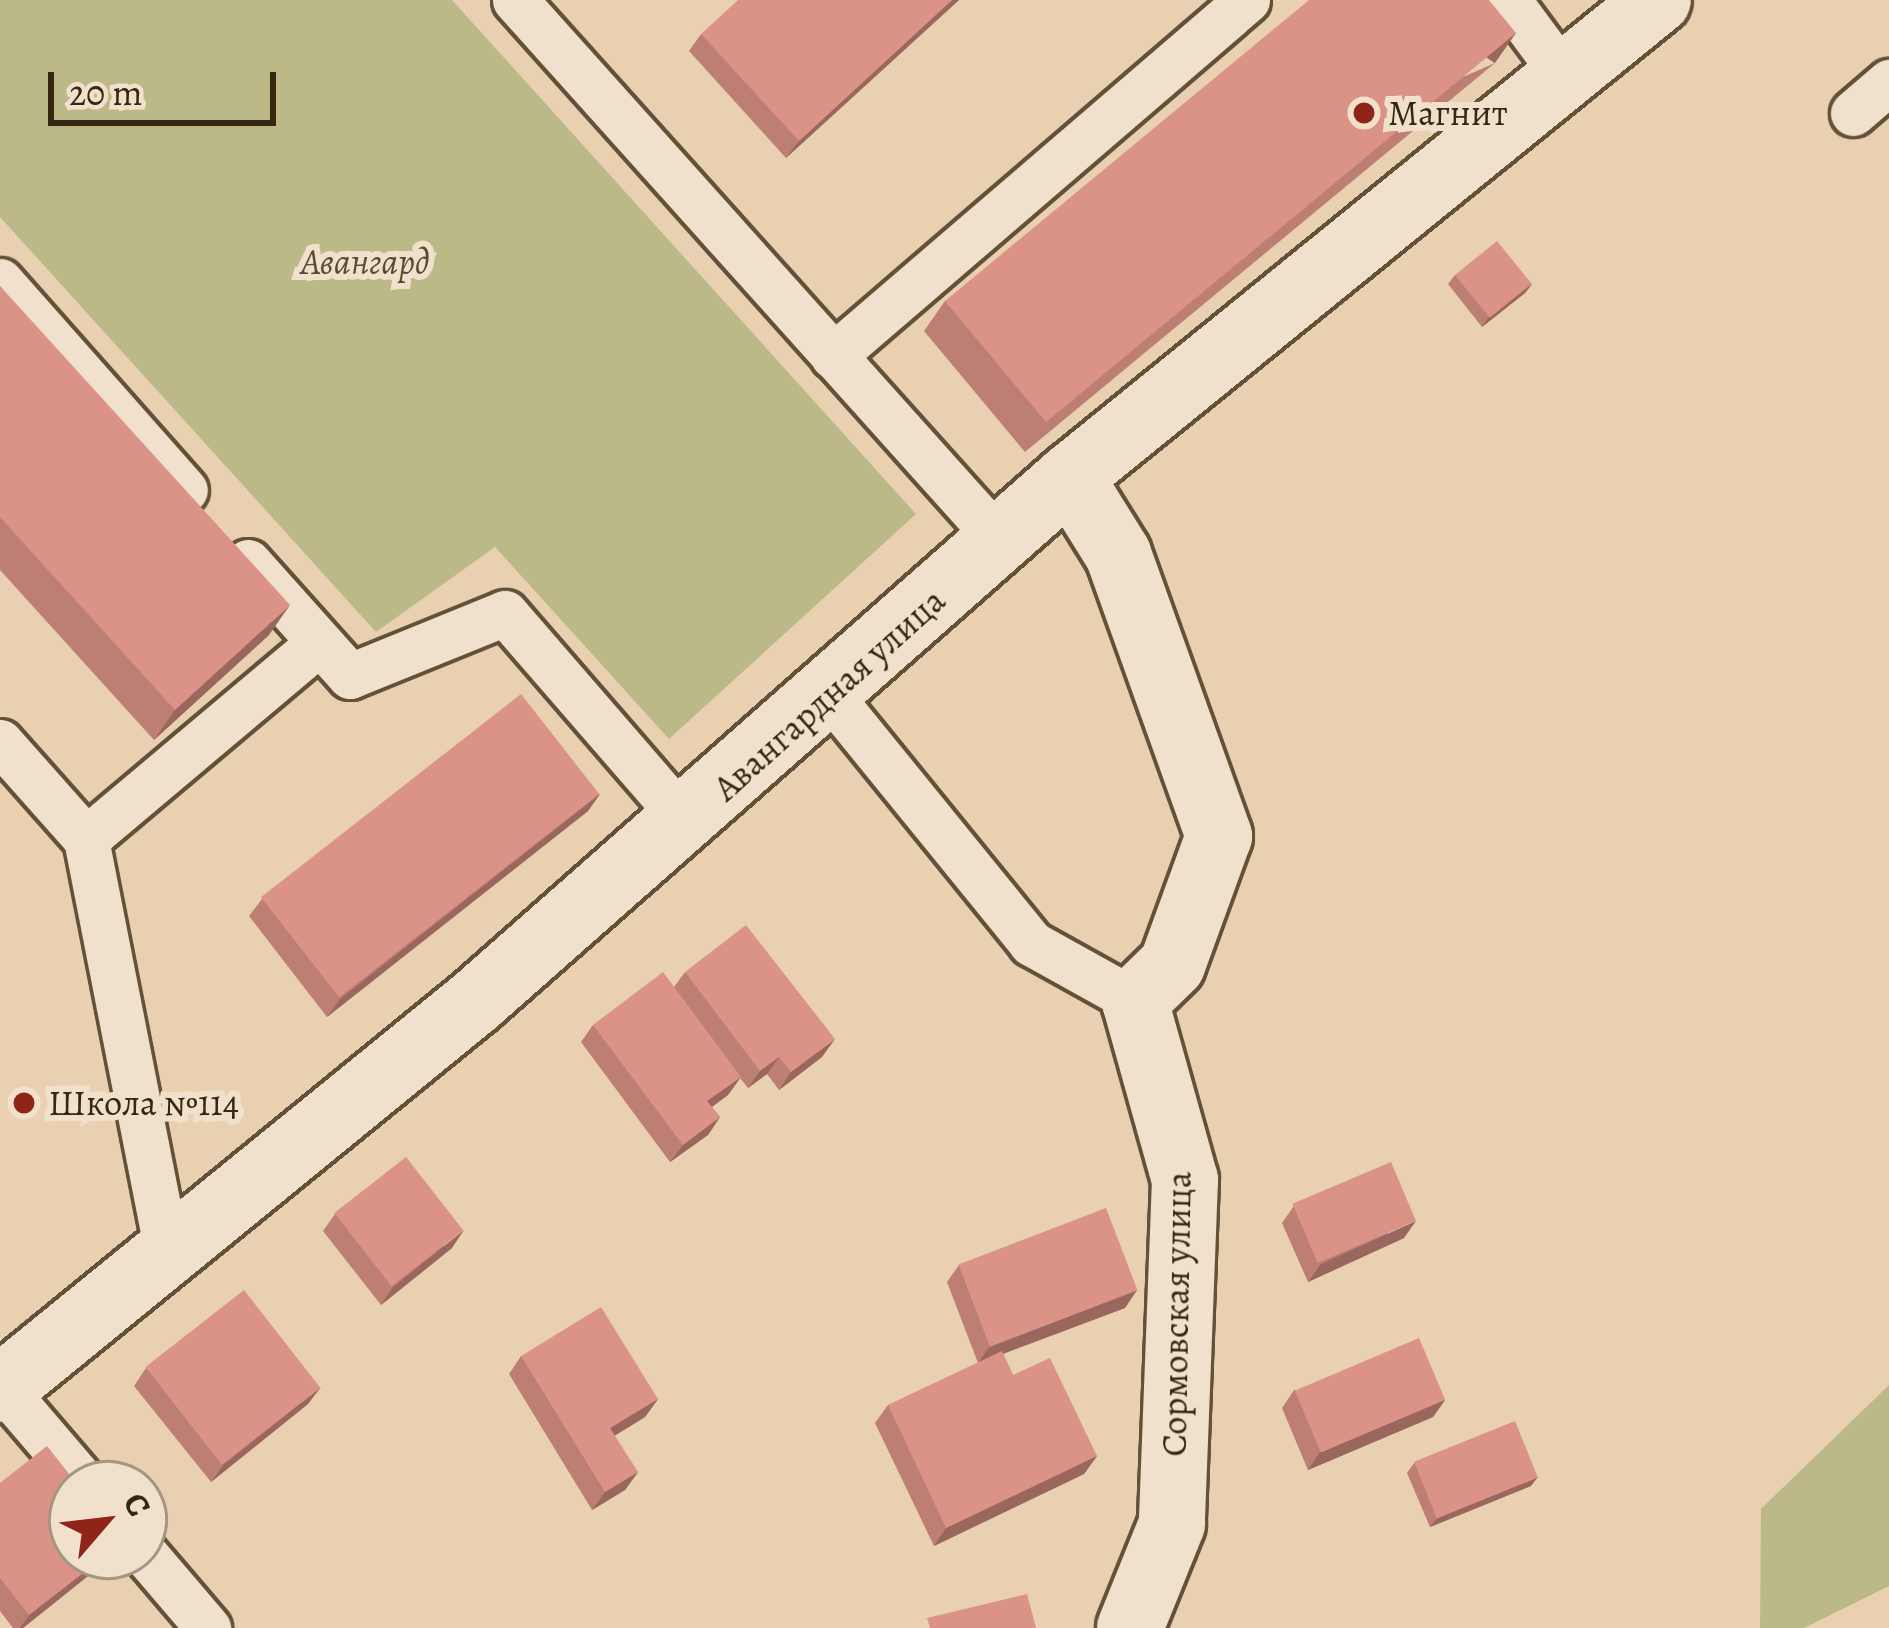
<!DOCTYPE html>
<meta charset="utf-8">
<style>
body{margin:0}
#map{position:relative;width:1889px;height:1628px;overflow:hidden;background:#e8d0b1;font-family:Alegreya,serif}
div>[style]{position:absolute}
.green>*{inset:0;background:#bbb988}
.roads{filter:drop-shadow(3px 0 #635138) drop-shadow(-3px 0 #635138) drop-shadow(0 3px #635138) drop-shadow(0 -3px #635138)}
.service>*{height:45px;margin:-22.5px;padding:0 22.5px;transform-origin:22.5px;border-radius:22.5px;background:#f0e0cc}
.minor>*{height:66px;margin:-33px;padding:0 33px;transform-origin:33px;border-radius:33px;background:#f0e0cc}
.wall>*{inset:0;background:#bd7e74}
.shaded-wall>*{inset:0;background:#9a675e;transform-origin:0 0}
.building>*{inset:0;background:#dc9387;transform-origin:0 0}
.dots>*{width:33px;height:33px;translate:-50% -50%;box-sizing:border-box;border:6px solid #f0e0cc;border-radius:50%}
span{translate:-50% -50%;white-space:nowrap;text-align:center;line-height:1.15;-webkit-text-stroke:12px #f0e0cc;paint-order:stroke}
.poi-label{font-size:36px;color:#372710}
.left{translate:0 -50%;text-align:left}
.park-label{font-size:36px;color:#584c2e;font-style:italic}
.street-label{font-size:36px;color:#372710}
.north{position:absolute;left:48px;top:1460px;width:120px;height:120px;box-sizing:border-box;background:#f0e0cc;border:3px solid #a69681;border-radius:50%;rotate:62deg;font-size:33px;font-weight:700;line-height:48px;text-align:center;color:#372710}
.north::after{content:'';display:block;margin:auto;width:42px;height:54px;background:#8f2418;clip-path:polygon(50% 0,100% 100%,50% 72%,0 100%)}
.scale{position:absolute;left:48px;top:72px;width:228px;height:54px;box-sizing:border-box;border:6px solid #372710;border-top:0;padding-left:15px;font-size:36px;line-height:42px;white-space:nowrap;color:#372710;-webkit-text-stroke:9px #f0e0cc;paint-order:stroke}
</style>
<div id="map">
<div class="green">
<i style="clip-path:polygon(0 0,452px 0,916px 514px,669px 739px,495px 547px,376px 632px,0 217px)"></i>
<i style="clip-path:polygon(1889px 1385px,1889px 1586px,1804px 1628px,1760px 1628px,1761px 1509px)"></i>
</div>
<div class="roads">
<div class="service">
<i style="left:515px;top:0;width:727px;rotate:48.12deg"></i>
<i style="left:1508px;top:0;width:101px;rotate:53.5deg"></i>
<i style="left:1853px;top:113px;width:48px;rotate:-40.7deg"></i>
<i style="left:0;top:281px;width:279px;rotate:48.5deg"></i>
<i style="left:833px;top:356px;width:546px;rotate:-40.69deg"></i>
<i style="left:248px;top:562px;width:153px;rotate:48.2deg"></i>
<i style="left:350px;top:676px;width:167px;rotate:-22.1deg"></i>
<i style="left:505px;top:613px;width:275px;rotate:49.1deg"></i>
<i style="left:829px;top:694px;width:321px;rotate:50.9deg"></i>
<i style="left:1031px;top:943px;width:119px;rotate:29.1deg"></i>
<i style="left:0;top:742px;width:130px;rotate:48.4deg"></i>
<i style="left:86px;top:839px;width:304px;rotate:-40.1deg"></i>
<i style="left:86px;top:839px;width:422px;rotate:78.9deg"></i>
<i style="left:2px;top:1387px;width:128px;rotate:49.4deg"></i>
<i style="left:144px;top:1553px;width:99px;rotate:49.5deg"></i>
</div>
<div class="minor">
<i style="left:1070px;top:477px;width:91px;rotate:58.1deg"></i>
<i style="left:1118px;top:554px;width:300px;rotate:70.3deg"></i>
<i style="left:1219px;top:836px;width:137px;rotate:110deg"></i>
<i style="left:1172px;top:965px;width:52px;rotate:135.8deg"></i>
<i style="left:1135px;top:1001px;width:186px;rotate:74.4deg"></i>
<i style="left:1185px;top:1180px;width:344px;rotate:92.2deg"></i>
<i style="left:1172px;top:1524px;width:112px;rotate:112deg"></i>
<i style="left:0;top:1389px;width:614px;rotate:-39.18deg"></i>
<i style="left:476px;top:1001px;width:792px;rotate:-41.42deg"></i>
<i style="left:1070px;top:477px;width:757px;rotate:-39.05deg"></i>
</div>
</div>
<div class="wall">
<i style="clip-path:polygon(959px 0,786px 158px,689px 51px,701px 34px)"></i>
<i style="clip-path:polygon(1495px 63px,1025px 452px,924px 331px,945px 301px)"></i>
<i style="clip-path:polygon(1455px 275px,1532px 284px,1525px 293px,1482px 327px,1448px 284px)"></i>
<i style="clip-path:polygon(0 286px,269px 635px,154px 740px,0 570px)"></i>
<i style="clip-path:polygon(600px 794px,588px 811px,327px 1017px,249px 916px,262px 899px)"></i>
<i style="clip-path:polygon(685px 972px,822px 1057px,779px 1090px,767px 1074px,748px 1088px,740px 1078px,728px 1095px,712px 1107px,720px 1117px,708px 1135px,670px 1162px,581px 1042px,593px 1025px,674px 987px)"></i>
<i style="clip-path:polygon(1294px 1206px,1404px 1238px,1308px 1282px,1282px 1223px)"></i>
<i style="clip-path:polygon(335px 1214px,452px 1248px,381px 1305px,323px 1231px)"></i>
<i style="clip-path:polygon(959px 1265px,1137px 1290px,1125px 1308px,1003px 1354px,1013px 1375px,1097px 1456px,1084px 1474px,934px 1546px,875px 1423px,888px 1405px,978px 1363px,947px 1282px)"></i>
<i style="clip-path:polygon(521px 1356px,658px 1399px,645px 1417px,614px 1436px,638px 1472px,625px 1490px,592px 1510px,509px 1374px)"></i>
<i style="clip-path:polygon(146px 1368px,308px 1404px,211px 1482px,134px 1386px)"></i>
<i style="clip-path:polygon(1294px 1390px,1445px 1400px,1433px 1417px,1308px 1470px,1282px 1408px)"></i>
<i style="clip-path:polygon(1414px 1463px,1531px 1486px,1430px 1527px,1407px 1473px)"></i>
<i style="clip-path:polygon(0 1483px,72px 1556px,113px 1556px,23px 1628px,13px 1628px,0 1611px)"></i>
</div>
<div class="shaded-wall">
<i style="clip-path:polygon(952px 0,959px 0,786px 158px,799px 141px)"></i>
<i style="left:1516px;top:33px;width:37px;height:610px;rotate:125deg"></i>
<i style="clip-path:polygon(1532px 284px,1525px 293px,1482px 327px,1489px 317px)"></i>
<i style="clip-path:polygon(290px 605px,269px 635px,154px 740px,175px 710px)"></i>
<i style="clip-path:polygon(600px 794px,588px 811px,327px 1017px,340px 999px)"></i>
<i style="clip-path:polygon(835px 1039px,822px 1057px,779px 1090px,791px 1072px)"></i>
<i style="clip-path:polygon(779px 1057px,767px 1074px,748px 1088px,760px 1071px)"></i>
<i style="clip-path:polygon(741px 1077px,728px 1095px,695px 1119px,707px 1101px)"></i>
<i style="clip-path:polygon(720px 1117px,708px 1135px,670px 1162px,683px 1145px)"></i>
<i style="clip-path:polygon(1416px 1221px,1404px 1238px,1308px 1282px,1321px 1264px)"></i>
<i style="clip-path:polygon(464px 1230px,452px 1248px,381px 1305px,393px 1287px)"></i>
<i style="clip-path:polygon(1137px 1290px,1125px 1308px,978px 1363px,990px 1346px)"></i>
<i style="clip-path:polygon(321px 1387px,308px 1404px,211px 1482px,223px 1465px)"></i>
<i style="clip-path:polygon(658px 1399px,645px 1417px,598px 1446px,610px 1428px)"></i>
<i style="clip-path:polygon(1445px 1400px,1433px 1417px,1308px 1470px,1320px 1452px)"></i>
<i style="clip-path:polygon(1097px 1456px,1084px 1474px,934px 1546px,946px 1528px)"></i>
<i style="clip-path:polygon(638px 1472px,625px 1490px,592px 1510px,605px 1492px)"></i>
<i style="clip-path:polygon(1538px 1477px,1531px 1486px,1430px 1527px,1437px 1518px)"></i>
<i style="clip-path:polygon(105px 1556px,113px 1556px,23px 1628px,20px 1628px,29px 1615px)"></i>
</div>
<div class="building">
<i style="clip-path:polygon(738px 0,952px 0,799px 141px,701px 34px)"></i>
<i style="clip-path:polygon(1309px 0,1489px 0,1516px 33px,1046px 422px,945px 301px)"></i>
<i style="left:1497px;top:241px;width:55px;height:54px;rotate:51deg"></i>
<i style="clip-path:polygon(0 286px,290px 605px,175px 710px,0 517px)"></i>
<i style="left:521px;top:694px;width:127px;height:330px;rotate:52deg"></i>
<i style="clip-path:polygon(746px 925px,835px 1039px,791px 1072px,779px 1057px,760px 1071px,685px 972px)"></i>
<i style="clip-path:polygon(663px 972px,741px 1077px,707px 1101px,720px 1117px,683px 1145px,593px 1025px)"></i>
<i style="left:406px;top:1157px;width:93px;height:91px;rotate:52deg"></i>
<i style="left:1391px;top:1162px;width:64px;height:107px;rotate:67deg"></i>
<i style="left:1106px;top:1208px;width:88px;height:158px;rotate:69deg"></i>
<i style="left:244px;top:1290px;width:124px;height:125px;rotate:52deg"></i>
<i style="clip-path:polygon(601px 1307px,658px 1399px,610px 1428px,638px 1472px,605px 1492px,521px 1356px)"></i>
<i style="left:1419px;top:1338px;width:67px;height:135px;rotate:67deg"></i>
<i style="clip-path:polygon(1002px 1351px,1013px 1375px,1050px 1358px,1097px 1456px,946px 1528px,888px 1405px)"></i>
<i style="left:1515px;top:1421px;width:61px;height:109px;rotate:68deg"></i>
<i style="clip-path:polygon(47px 1446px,77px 1484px,72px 1484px,72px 1556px,105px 1556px,29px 1615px,0 1578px,0 1483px)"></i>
<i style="clip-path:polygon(1027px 1594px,1036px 1628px,930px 1628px,927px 1618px)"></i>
</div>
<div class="dots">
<i style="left:1364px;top:113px;background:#8f2418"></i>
<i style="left:24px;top:1103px;background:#8f2418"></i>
</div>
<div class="poi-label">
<span class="left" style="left:1388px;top:113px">Магнит</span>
<span class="left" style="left:48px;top:1103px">Школа №114</span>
</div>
<div class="park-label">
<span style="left:365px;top:262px">Авангард</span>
</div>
<div class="street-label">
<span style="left:829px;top:694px;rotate:-42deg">Авангардная улица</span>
<span style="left:1176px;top:1314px;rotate:-89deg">Сормовская улица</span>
</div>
<div class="north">С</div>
<div class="scale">20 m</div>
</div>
